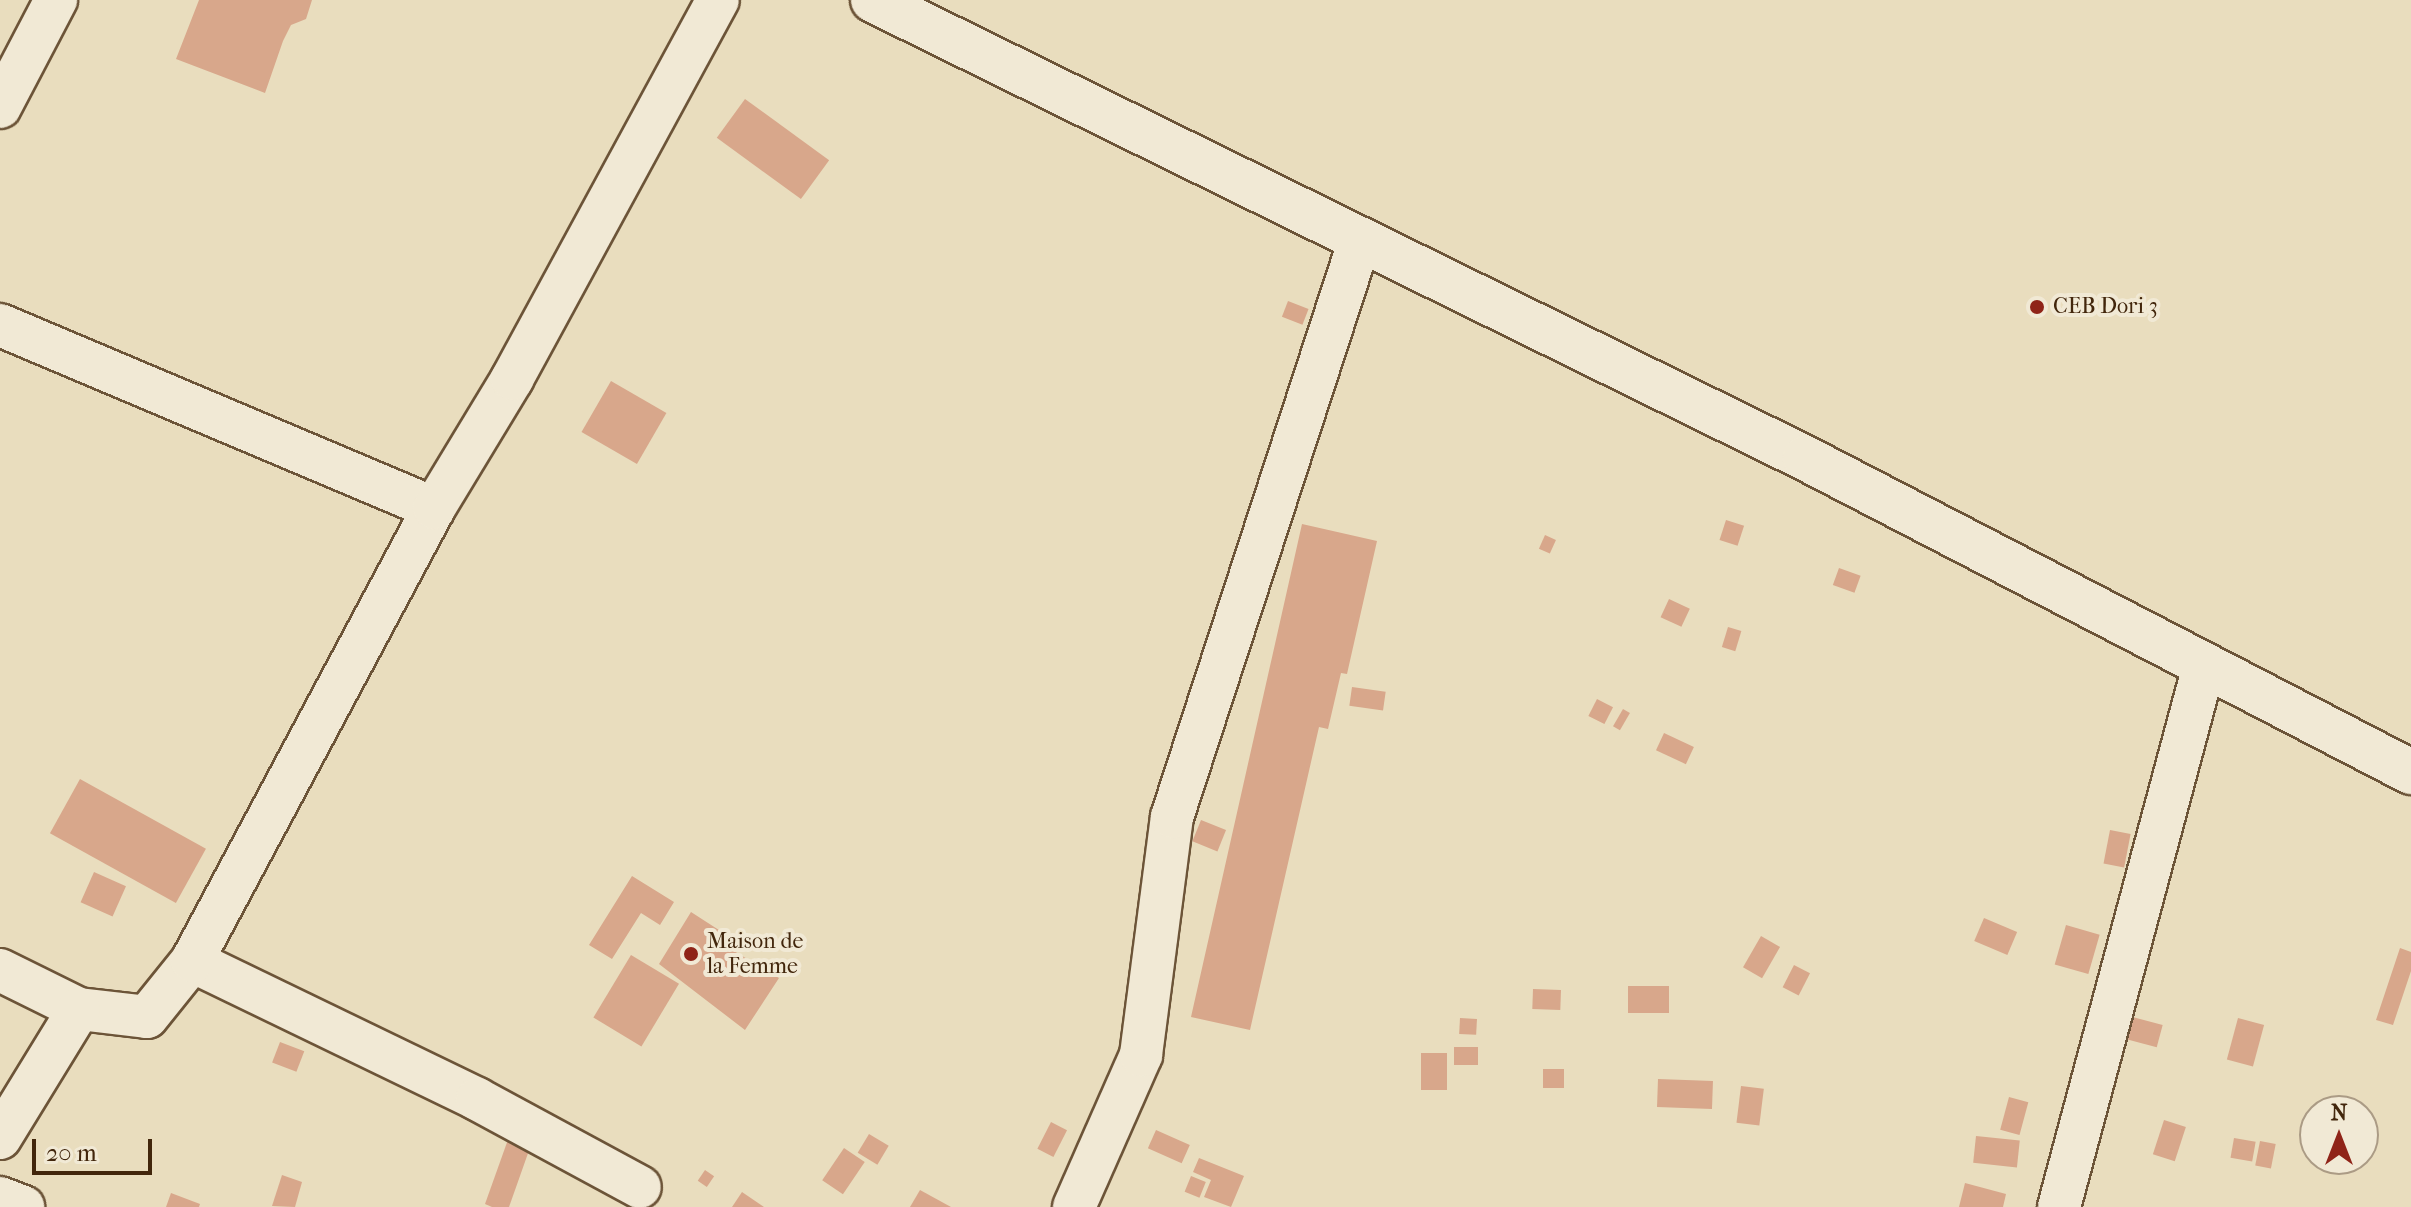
<!DOCTYPE html>
<style>
body{margin:0}
#map{position:relative;width:2411px;height:1207px;overflow:hidden;background:#e9ddbe;font-family:"IM FELL French Canon",serif}
div>[style]{position:absolute}
.building>*{inset:0;background:#d8a78b;transform-origin:0 0}
.roads{filter:drop-shadow(2px 0 #6c5438) drop-shadow(-2px 0 #6c5438) drop-shadow(0 2px #6c5438) drop-shadow(0 -2px #6c5438)}
.minor>*{height:42px;margin:-21px;padding:0 21px;transform-origin:21px;border-radius:21px;background:#f1e9d5}
.secondary>*{height:44px;margin:-22px;padding:0 22px;transform-origin:22px;border-radius:22px;background:#f1e9d5}
.dots>*{width:22px;height:22px;translate:-50% -50%;box-sizing:border-box;border:4px solid #f1e9d5;border-radius:50%}
span{translate:-50% -50%;white-space:nowrap;text-align:center;line-height:1.15;-webkit-text-stroke:8px #f1e9d5;paint-order:stroke}
.poi-label{font-size:22px;color:#42260c}
.left{translate:0 -50%;text-align:left}
.north{position:absolute;left:2299px;top:1095px;width:80px;height:80px;box-sizing:border-box;background:#f1e9d5;border:2px solid #ab9b85;border-radius:50%;rotate:0deg;font-size:22px;font-weight:700;line-height:32px;text-align:center;color:#42260c}
.north::after{content:'';display:block;margin:auto;width:28px;height:36px;background:#8f2418;clip-path:polygon(50% 0,100% 100%,50% 72%,0 100%)}
.scale{position:absolute;left:32px;top:1139px;width:120px;height:36px;box-sizing:border-box;border:4px solid #42260c;border-top:0;padding-left:10px;font-size:24px;line-height:28px;white-space:nowrap;color:#42260c;-webkit-text-stroke:6px #f1e9d5;paint-order:stroke}
</style>
<div id="map">
<div class="building">
<i style="clip-path:polygon(199px 0,312px 0,306px 19px,291px 25px,283px 41px,265px 93px,176px 59px)"></i>
<i style="left:745px;top:99px;width:104px;height:48px;rotate:36deg"></i>
<i style="left:1288px;top:301px;width:22px;height:17px;rotate:21deg"></i>
<i style="left:611px;top:381px;width:64px;height:59px;rotate:30deg"></i>
<i style="left:1726px;top:520px;width:19px;height:21px;rotate:18deg"></i>
<i style="clip-path:polygon(1302px 524px,1377px 541px,1347px 674px,1341px 673px,1328px 729px,1319px 727px,1250px 1030px,1191px 1017px)"></i>
<i style="left:1545px;top:535px;width:12px;height:15px;rotate:24deg"></i>
<i style="left:1839px;top:568px;width:23px;height:18px;rotate:20deg"></i>
<i style="left:1669px;top:599px;width:23px;height:20px;rotate:25deg"></i>
<i style="left:1728px;top:627px;width:14px;height:21px;rotate:17deg"></i>
<i style="left:1352px;top:687px;width:34px;height:19px;rotate:8deg"></i>
<i style="left:1597px;top:699px;width:18px;height:19px;rotate:27deg"></i>
<i style="left:1623px;top:709px;width:8px;height:20px;rotate:30deg"></i>
<i style="left:1664px;top:733px;width:33px;height:19px;rotate:25deg"></i>
<i style="left:80px;top:779px;width:144px;height:62px;rotate:29deg"></i>
<i style="left:1201px;top:820px;width:27px;height:23px;rotate:22deg"></i>
<i style="left:2110px;top:830px;width:21px;height:34px;rotate:11deg"></i>
<i style="left:94px;top:872px;width:35px;height:33px;rotate:24deg"></i>
<i style="clip-path:polygon(632px 876px,674px 902px,660px 925px,641px 913px,612px 959px,589px 945px)"></i>
<i style="clip-path:polygon(691px 912px,722px 932px,717px 941px,779px 978px,745px 1030px,659px 964px)"></i>
<i style="left:1984px;top:918px;width:36px;height:25px;rotate:23deg"></i>
<i style="left:2066px;top:925px;width:35px;height:41px;rotate:16deg"></i>
<i style="left:1761px;top:936px;width:22px;height:36px;rotate:30deg"></i>
<i style="clip-path:polygon(2400px 948px,2411px 952px,2411px 971px,2393px 1025px,2376px 1020px)"></i>
<i style="left:631px;top:955px;width:56px;height:73px;rotate:31deg"></i>
<i style="left:1794px;top:965px;width:18px;height:25px;rotate:27deg"></i>
<i style="left:1628px;top:986px;width:41px;height:27px"></i>
<i style="left:1533px;top:989px;width:28px;height:20px;rotate:2deg"></i>
<i style="left:2125px;top:1015px;width:39px;height:23px;rotate:15deg"></i>
<i style="left:1460px;top:1018px;width:17px;height:16px;rotate:3deg"></i>
<i style="left:2238px;top:1018px;width:27px;height:43px;rotate:15deg"></i>
<i style="left:280px;top:1042px;width:26px;height:22px;rotate:21deg"></i>
<i style="left:1454px;top:1047px;width:24px;height:18px"></i>
<i style="left:1421px;top:1053px;width:26px;height:37px"></i>
<i style="left:1543px;top:1069px;width:21px;height:19px"></i>
<i style="left:1658px;top:1079px;width:55px;height:28px;rotate:2deg"></i>
<i style="left:1741px;top:1086px;width:23px;height:37px;rotate:7deg"></i>
<i style="left:2009px;top:1097px;width:20px;height:34px;rotate:15deg"></i>
<i style="left:2164px;top:1120px;width:23px;height:36px;rotate:18deg"></i>
<i style="left:1051px;top:1122px;width:18px;height:30px;rotate:27deg"></i>
<i style="left:1156px;top:1130px;width:37px;height:20px;rotate:24deg"></i>
<i style="clip-path:polygon(510px 1134px,532px 1142px,509px 1207px,492px 1207px,485px 1204px)"></i>
<i style="left:869px;top:1134px;width:23px;height:22px;rotate:31deg"></i>
<i style="left:1976px;top:1136px;width:44px;height:27px;rotate:6deg"></i>
<i style="left:2234px;top:1138px;width:22px;height:20px;rotate:10deg"></i>
<i style="left:2260px;top:1141px;width:16px;height:25px;rotate:11deg"></i>
<i style="left:844px;top:1148px;width:25px;height:39px;rotate:34deg"></i>
<i style="clip-path:polygon(1199px 1158px,1244px 1176px,1231px 1207px,1204px 1197px,1211px 1180px,1193px 1172px)"></i>
<i style="left:705px;top:1170px;width:11px;height:13px;rotate:34deg"></i>
<i style="clip-path:polygon(282px 1175px,302px 1182px,295px 1207px,272px 1206px)"></i>
<i style="left:1191px;top:1176px;width:16px;height:17px;rotate:22deg"></i>
<i style="clip-path:polygon(1965px 1183px,2006px 1194px,2003px 1207px,1959px 1207px)"></i>
<i style="clip-path:polygon(920px 1190px,951px 1207px,910px 1207px)"></i>
<i style="clip-path:polygon(742px 1192px,764px 1207px,732px 1207px)"></i>
<i style="clip-path:polygon(171px 1193px,200px 1204px,199px 1207px,166px 1207px)"></i>
</div>
<div class="roads">
<div class="minor">
<i style="left:0;top:107px;width:121px;rotate:-62.4deg"></i>
<i style="left:0;top:325px;width:471px;rotate:22.9deg"></i>
<i style="left:192px;top:961px;width:317px;rotate:25.8deg"></i>
<i style="left:477px;top:1099px;width:185px;rotate:28.4deg"></i>
<i style="left:0;top:970px;width:88px;rotate:26.3deg"></i>
<i style="left:79px;top:1009px;width:68px;rotate:6.7deg"></i>
<i style="left:147px;top:1017px;width:72px;rotate:-51.2deg"></i>
<i style="left:192px;top:961px;width:514px;rotate:-61.89deg"></i>
<i style="left:434px;top:508px;width:151px;rotate:-58.8deg"></i>
<i style="left:512px;top:379px;width:431px;rotate:-61.5deg"></i>
<i style="left:0;top:1138px;width:151px;rotate:-58.5deg"></i>
<i style="left:0;top:1198px;width:25px;rotate:21deg"></i>
<i style="left:1074px;top:1207px;width:166px;rotate:-66.2deg"></i>
<i style="left:1141px;top:1055px;width:240px;rotate:-82.6deg"></i>
<i style="left:1172px;top:817px;width:604px;rotate:-71.96deg"></i>
<i style="left:2059px;top:1207px;width:560px;rotate:-75deg"></i>
</div>
<div class="secondary">
<i style="left:873px;top:0;width:1038px;rotate:26.17deg"></i>
<i style="left:1805px;top:458px;width:683px;rotate:27.39deg"></i>
</div>
</div>
<div class="dots">
<i style="left:2037px;top:307px;background:#8f2418"></i>
<i style="left:691px;top:954px;background:#8f2418"></i>
</div>
<div class="poi-label">
<span class="left" style="left:2053px;top:307px">CEB Dori 3</span>
<span class="left" style="left:707px;top:954px">Maison de<br>la Femme</span>
</div>
<div class="north">N</div>
<div class="scale">20 m</div>
</div>
